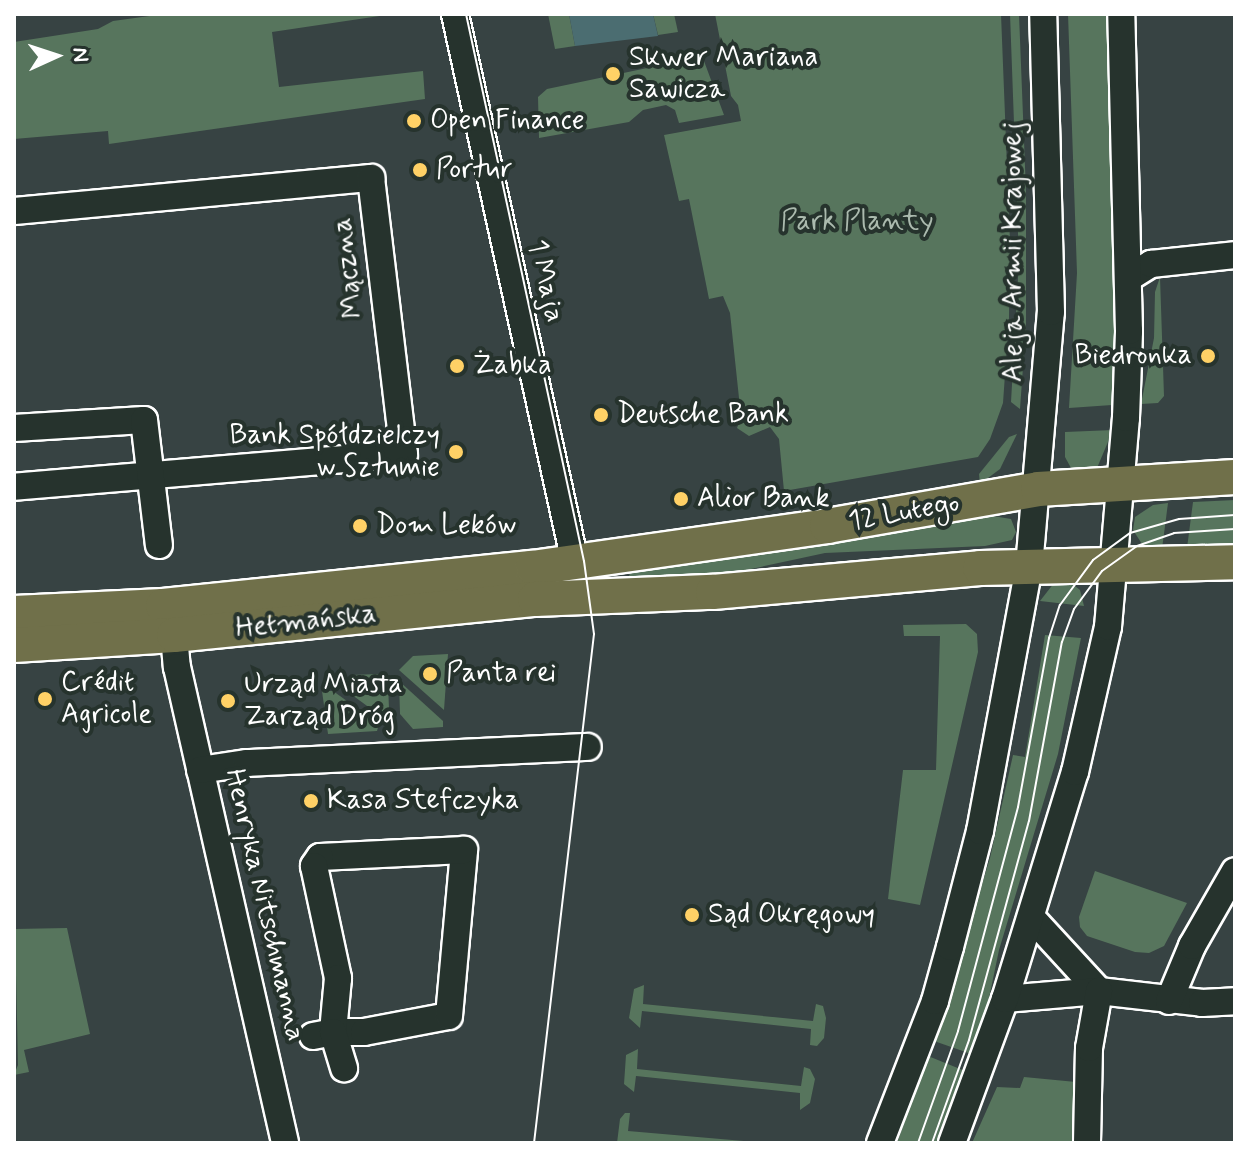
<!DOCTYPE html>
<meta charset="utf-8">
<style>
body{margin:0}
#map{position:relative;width:1249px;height:1157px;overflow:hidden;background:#374343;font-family:Mynerve,sans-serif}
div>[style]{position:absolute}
.green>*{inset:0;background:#57755d}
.water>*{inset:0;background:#4b6d71}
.roads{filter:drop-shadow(2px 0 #fff) drop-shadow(-2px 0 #fff) drop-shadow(0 2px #fff) drop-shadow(0 -2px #fff)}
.minor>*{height:26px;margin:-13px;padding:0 13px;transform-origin:13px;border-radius:13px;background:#26332d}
.major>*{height:34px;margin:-17px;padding:0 17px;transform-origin:17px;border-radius:17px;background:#70704a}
.tram>*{height:2px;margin:-1px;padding:0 1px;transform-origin:1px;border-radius:1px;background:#fff}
.dots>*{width:22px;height:22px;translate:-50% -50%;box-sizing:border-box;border:4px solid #26332d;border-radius:50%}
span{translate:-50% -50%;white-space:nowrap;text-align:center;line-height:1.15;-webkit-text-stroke:8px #26332d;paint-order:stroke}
.poi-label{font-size:28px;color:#fff}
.left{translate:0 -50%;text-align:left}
.right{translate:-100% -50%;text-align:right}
.park-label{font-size:28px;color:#abbaae}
.street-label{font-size:28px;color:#fff}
.frame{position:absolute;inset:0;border:16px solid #fff;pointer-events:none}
.north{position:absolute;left:16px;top:16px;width:80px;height:80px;-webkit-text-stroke:6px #26332d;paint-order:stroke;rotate:87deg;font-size:22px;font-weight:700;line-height:32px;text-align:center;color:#fff}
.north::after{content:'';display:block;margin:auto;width:28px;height:36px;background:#fff;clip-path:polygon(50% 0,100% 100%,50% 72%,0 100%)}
</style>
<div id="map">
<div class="green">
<i style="clip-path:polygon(164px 14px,393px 14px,272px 32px,279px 87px,423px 71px,425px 99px,109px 144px,108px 131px,14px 139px,14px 42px,98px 29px,113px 21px)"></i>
<i style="clip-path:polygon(548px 14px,569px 14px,575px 46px,555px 49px)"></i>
<i style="clip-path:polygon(653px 14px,674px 14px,678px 32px,658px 35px)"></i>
<i style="clip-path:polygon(715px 14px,1001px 14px,1010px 242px,1009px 318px,1003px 403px,990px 439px,978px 457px,784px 491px,779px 439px,770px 427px,749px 436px,737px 428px,741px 417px,730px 313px,723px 296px,709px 299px,689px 199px,679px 201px,664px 135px,741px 121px,738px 105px,731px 96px)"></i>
<i style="clip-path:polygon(1010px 14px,1019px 14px,1026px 192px,1026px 325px,1020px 409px,1011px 402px,1019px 260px)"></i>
<i style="clip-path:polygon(1068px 14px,1109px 14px,1117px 305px,1112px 405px,1069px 408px,1077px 273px)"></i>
<i style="clip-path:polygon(695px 58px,704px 61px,724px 115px,679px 123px,675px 110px,666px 105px,643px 110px,629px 122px,539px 138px,538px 97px,547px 89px)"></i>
<i style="clip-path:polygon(1160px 277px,1164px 396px,1158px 403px,1141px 404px,1154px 338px,1155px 292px)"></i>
<i style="clip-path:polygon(1113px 430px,1097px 468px,1076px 471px,1071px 468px,1065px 457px,1065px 432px)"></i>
<i style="clip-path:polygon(1017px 434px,1000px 469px,980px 484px,979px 474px,1009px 437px)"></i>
<i style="clip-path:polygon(1235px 500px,1235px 546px,1187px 548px,1193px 502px)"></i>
<i style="clip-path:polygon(1168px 503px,1162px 549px,1142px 544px,1133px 530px,1135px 517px,1153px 505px)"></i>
<i style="clip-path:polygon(981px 514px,1011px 519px,1016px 532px,1012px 540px,985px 546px,825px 553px,723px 575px,634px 581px,629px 576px,631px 571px)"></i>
<i style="clip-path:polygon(1070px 582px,1080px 590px,1084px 606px,1040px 601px,1054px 583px)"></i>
<i style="clip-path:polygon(966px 624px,977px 634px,978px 652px,920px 905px,888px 899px,903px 770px,936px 770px,940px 636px,904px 636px,903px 625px)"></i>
<i style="clip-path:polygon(1045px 635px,1081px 638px,1058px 754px,999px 950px,977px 1056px,934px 1041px,990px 858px,1013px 755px,1025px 757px)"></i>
<i style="clip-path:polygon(448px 654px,444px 710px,399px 670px,413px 656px)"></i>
<i style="clip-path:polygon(379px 674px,388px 682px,389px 709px,382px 717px,340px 686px,351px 675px)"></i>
<i style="clip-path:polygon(399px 681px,443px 721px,443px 727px,413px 729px,400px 714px)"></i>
<i style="clip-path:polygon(322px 691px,333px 691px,379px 724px,377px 731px,328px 734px)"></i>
<i style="clip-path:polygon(1095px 871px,1187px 903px,1164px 946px,1149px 953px,1135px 952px,1087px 936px,1080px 927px,1079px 917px)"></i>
<i style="clip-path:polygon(67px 928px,90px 1034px,24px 1050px,29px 1072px,14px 1075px,18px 1065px,15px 929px)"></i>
<i style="clip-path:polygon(644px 985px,643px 1004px,813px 1021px,816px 1004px,823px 1006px,826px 1018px,824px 1038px,817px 1046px,810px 1045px,811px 1029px,642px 1011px,640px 1028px,629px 1018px,634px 989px)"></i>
<i style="clip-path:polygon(638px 1049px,637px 1069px,801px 1086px,804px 1067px,810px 1069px,815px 1079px,810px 1103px,800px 1110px,800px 1093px,636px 1076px,634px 1092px,624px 1084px,626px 1055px)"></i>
<i style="clip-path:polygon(928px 1056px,970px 1073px,941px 1143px,897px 1143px)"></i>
<i style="clip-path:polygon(1024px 1077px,1076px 1082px,1075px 1143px,972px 1143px,997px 1087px,1020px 1088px)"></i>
<i style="clip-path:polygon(625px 1113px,630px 1113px,628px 1131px,766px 1143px,617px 1143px,620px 1119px)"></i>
</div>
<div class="water">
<i style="clip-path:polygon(569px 14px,653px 14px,658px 36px,575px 46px)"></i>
</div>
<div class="roads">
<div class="minor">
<i style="left:455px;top:14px;width:561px;rotate:77.65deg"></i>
<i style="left:14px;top:211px;width:359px;rotate:-5.3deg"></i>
<i style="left:371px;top:178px;width:278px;rotate:83.2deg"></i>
<i style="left:404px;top:454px;width:391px;rotate:175.2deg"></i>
<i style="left:1130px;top:277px;width:25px;rotate:-32deg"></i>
<i style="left:1151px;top:264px;width:84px;rotate:-6.1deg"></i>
<i style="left:14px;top:428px;width:130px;rotate:-3.5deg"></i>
<i style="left:144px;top:420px;width:126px;rotate:83.2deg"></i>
<i style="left:174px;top:635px;width:32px;rotate:85deg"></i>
<i style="left:177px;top:667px;width:488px;rotate:77.2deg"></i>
<i style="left:200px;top:770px;width:48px;rotate:-8.5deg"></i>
<i style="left:247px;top:763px;width:341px;rotate:-2.7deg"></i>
<i style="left:1031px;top:917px;width:100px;rotate:47.4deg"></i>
<i style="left:1005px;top:999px;width:94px;rotate:-4.9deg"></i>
<i style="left:1099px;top:991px;width:104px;rotate:6.6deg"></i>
<i style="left:1202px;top:1003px;width:33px;rotate:-3deg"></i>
<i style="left:1169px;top:1001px;width:60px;rotate:-67.3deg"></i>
<i style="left:1192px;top:946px;width:86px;rotate:-60.2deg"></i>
<i style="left:313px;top:1036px;width:20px;rotate:-11deg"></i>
<i style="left:333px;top:1032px;width:31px"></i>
<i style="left:364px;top:1032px;width:86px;rotate:-10.7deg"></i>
<i style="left:449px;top:1016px;width:167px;rotate:-84.8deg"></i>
<i style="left:464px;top:850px;width:144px;rotate:177.2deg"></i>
<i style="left:320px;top:857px;width:11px;rotate:124deg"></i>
<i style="left:314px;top:866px;width:115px;rotate:77.9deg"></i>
<i style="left:338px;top:978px;width:54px;rotate:95.3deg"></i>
<i style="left:333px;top:1032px;width:38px;rotate:73deg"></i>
<i style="left:880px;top:1143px;width:152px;rotate:-68.8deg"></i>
<i style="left:935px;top:1001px;width:56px;rotate:-74.5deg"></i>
<i style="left:950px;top:947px;width:120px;rotate:-75.5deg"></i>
<i style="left:980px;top:831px;width:269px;rotate:-79.5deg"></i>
<i style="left:1029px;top:567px;width:256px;rotate:-85.1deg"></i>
<i style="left:1051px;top:312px;width:298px;rotate:-91.5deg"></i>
<i style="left:952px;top:1143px;width:153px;rotate:-69.8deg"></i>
<i style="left:1005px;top:999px;width:238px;rotate:-72.9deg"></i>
<i style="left:1075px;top:772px;width:149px;rotate:-77.2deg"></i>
<i style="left:1108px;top:627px;width:210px;rotate:-85.1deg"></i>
<i style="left:1126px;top:418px;width:87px;rotate:-88deg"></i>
<i style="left:1129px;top:331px;width:317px;rotate:-91.4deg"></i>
<i style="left:1087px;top:1143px;width:95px;rotate:-88.8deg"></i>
<i style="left:1089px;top:1048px;width:58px;rotate:-80deg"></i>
</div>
<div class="major">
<i style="left:14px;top:613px;width:149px;rotate:-2.7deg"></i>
<i style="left:163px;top:606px;width:372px;rotate:-5.9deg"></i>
<i style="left:533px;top:568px;width:297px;rotate:-8.1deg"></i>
<i style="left:827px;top:526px;width:214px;rotate:-9.9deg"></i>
<i style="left:1038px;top:489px;width:197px;rotate:-3.5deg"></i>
<i style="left:14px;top:645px;width:160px;rotate:-3.6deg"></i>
<i style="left:174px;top:635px;width:363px;rotate:-5.7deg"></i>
<i style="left:535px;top:599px;width:178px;rotate:-2.3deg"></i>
<i style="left:713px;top:592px;width:268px;rotate:-5.1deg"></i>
<i style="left:980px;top:568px;width:255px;rotate:-1.3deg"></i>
</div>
</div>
<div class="tram">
<i style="left:466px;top:14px;width:560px;rotate:77.83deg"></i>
<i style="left:584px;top:561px;width:74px;rotate:82.2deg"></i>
<i style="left:594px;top:634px;width:513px;rotate:96.72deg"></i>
<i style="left:918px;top:1143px;width:119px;rotate:-70.3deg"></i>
<i style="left:958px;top:1031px;width:232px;rotate:-75deg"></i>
<i style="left:1018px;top:807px;width:172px;rotate:-79.6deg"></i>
<i style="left:1049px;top:638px;width:35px;rotate:-72deg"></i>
<i style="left:1060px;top:605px;width:56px;rotate:-53.7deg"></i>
<i style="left:1093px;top:560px;width:46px;rotate:-36.1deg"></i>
<i style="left:1130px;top:533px;width:51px;rotate:-15.9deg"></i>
<i style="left:1179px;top:519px;width:56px;rotate:-4.1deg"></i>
<i style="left:932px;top:1143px;width:109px;rotate:-70.2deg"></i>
<i style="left:969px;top:1040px;width:227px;rotate:-74.7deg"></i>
<i style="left:1029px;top:821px;width:182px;rotate:-79.6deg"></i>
<i style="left:1062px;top:642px;width:35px;rotate:-70deg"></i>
<i style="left:1074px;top:609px;width:47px;rotate:-53.6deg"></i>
<i style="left:1102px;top:571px;width:43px;rotate:-35.5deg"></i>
<i style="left:1137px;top:546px;width:39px;rotate:-19deg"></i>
<i style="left:1174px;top:533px;width:61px;rotate:-3.8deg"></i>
</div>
<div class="dots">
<i style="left:613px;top:74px;background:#ffd166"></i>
<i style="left:414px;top:121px;background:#ffd166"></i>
<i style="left:420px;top:170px;background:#ffd166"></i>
<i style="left:1208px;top:356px;background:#ffd166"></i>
<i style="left:457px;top:366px;background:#ffd166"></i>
<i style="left:601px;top:415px;background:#ffd166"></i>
<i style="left:456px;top:452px;background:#ffd166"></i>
<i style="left:681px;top:499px;background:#ffd166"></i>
<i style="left:360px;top:526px;background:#ffd166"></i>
<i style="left:430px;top:674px;background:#ffd166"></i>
<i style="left:45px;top:699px;background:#ffd166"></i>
<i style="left:228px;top:701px;background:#ffd166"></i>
<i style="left:311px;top:801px;background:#ffd166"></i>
<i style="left:692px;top:915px;background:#ffd166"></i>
</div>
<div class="poi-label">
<span class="left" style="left:629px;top:74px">Skwer Mariana<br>Sawicza</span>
<span class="left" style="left:430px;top:121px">Open Finance</span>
<span class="left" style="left:436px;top:170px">Portur</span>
<span class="right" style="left:1192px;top:356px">Biedronka</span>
<span class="left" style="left:473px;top:366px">Żabka</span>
<span class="left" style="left:617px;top:415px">Deutsche Bank</span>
<span class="right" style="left:440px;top:452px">Bank Spółdzielczy<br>w Sztumie</span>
<span class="left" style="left:697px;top:499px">Alior Bank</span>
<span class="left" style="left:376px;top:526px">Dom Leków</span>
<span class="left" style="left:446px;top:674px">Panta rei</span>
<span class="left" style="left:61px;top:699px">Crédit<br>Agricole</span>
<span class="left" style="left:244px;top:701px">Urząd Miasta<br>Zarząd Dróg</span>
<span class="left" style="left:327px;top:801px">Kasa Stefczyka</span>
<span class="left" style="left:708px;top:915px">Sąd Okręgowy</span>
</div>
<div class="park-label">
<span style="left:857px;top:222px">Park Planty</span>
</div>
<div class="street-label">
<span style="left:1014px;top:252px;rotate:-90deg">Aleja Armii Krajowej</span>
<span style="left:349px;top:268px;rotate:-97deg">Mączna</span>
<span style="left:545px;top:281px;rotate:77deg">1 Maja</span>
<span style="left:904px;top:513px;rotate:-10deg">12 Lutego</span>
<span style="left:306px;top:622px;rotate:-6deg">Hetmańska</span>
<span style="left:264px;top:905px;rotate:77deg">Henryka Nitschmanna</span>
</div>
<div class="frame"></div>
<div class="north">N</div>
</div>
